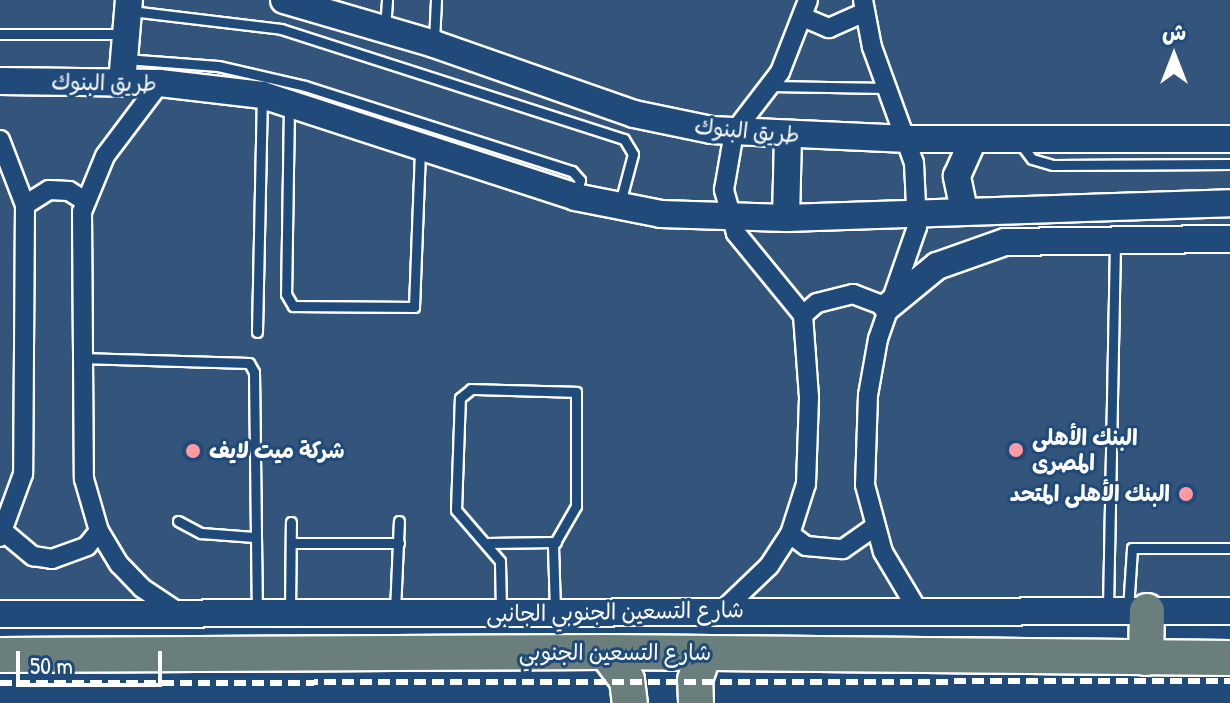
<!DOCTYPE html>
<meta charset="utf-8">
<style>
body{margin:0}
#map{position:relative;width:1230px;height:703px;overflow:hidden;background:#1f4a7a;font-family:"Patrick Hand","Playpen Sans Arabic",sans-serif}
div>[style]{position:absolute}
.built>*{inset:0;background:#33557c;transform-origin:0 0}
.roads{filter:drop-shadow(2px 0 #fff) drop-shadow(-2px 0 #fff) drop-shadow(0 2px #fff) drop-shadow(0 -2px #fff)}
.lane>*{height:9px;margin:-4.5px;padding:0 4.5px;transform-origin:4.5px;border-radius:4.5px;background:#1f4a7a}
.street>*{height:18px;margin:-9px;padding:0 9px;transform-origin:9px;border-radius:9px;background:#1f4a7a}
.secondary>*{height:26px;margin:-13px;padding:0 13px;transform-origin:13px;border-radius:13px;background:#1f4a7a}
.highway>*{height:34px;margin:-17px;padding:0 17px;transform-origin:17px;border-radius:17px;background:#6a7f7c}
.rail>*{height:6px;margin-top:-3px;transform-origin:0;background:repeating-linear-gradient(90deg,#fff 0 12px,transparent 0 18px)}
.dots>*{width:22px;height:22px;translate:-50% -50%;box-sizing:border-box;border:4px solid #1f4a7a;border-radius:50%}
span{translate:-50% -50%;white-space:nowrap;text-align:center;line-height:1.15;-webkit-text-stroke:6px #1f4a7a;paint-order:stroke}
.street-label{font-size:22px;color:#fff}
.poi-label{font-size:22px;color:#fff;font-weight:700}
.left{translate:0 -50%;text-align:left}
.right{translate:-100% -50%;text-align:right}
.north{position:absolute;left:1134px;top:16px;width:80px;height:80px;-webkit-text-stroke:6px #1f4a7a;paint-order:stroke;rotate:0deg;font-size:22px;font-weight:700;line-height:32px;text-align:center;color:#fff}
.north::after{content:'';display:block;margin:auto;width:28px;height:36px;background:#fff;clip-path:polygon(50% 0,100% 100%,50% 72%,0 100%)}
.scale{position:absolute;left:16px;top:651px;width:146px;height:36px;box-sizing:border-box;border:4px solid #fff;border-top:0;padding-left:10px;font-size:24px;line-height:28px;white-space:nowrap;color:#fff;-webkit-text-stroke:6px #1f4a7a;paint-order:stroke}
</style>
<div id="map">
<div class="built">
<i style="left:0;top:0;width:1230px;height:600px"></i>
</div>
<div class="roads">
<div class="lane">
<i style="left:131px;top:11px;width:151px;rotate:6.8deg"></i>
<i style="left:281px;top:29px;width:360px;rotate:17.8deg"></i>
<i style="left:624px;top:139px;width:17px;rotate:59deg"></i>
<i style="left:633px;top:154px;width:51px;rotate:104.9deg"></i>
<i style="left:385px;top:29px;width:29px;rotate:-86deg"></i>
<i style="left:0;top:34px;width:124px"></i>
<i style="left:434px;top:41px;width:41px;rotate:-87.2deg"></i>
<i style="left:125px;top:59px;width:93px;rotate:4.3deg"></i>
<i style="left:218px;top:66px;width:89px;rotate:12.9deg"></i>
<i style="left:305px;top:86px;width:280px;rotate:17.7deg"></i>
<i style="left:572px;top:171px;width:12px;rotate:48deg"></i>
<i style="left:580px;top:180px;width:15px;rotate:106deg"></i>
<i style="left:770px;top:86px;width:117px;rotate:1deg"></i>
<i style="left:289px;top:107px;width:187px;rotate:90.9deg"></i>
<i style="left:286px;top:294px;width:14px;rotate:60deg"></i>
<i style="left:293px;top:306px;width:121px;rotate:0.5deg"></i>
<i style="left:414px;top:307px;width:157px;rotate:-87.8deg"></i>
<i style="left:1019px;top:142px;width:21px;rotate:53deg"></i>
<i style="left:1032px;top:159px;width:22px;rotate:16deg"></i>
<i style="left:1053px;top:165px;width:177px;rotate:-0.3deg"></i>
<i style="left:257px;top:332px;width:233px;rotate:-88.8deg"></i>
<i style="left:80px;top:358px;width:169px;rotate:1.7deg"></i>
<i style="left:249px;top:363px;width:10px;rotate:61deg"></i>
<i style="left:254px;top:372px;width:240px;rotate:89.3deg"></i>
<i style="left:178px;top:521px;width:26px;rotate:28deg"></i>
<i style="left:201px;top:533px;width:53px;rotate:4.3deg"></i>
<i style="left:291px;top:543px;width:108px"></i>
<i style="left:488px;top:543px;width:68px;rotate:-0.8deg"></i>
<i style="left:1108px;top:608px;width:365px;rotate:-88.9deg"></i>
<i style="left:1128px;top:609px;width:61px;rotate:-86.2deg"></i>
<i style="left:1132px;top:548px;width:98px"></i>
<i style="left:501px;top:610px;width:49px;rotate:-91.2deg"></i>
<i style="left:500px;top:561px;width:67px;rotate:-130.8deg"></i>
<i style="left:456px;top:510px;width:112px;rotate:-88deg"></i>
<i style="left:460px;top:398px;width:14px;rotate:-39deg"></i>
<i style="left:471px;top:389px;width:105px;rotate:1.6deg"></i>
<i style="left:576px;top:392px;width:114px;rotate:90deg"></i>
<i style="left:576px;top:506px;width:46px;rotate:119.9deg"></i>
<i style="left:553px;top:546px;width:64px;rotate:88.2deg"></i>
<i style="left:290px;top:611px;width:89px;rotate:-89.4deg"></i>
<i style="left:395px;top:611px;width:90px;rotate:-87.5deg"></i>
</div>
<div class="street">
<i style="left:863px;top:0;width:48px;rotate:79.2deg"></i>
<i style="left:872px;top:47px;width:123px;rotate:70.1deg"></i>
<i style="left:914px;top:163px;width:64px;rotate:87.3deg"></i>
<i style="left:917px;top:227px;width:119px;rotate:109.2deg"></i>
<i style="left:878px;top:339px;width:57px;rotate:100.1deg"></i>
<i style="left:868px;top:395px;width:90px;rotate:91.9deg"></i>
<i style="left:865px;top:485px;width:69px;rotate:75deg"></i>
<i style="left:883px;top:552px;width:66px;rotate:59.2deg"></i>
<i style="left:805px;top:18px;width:26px;rotate:23deg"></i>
<i style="left:829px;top:28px;width:37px;rotate:-24deg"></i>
<i style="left:160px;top:83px;width:91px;rotate:127deg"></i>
<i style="left:105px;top:156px;width:61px;rotate:112.3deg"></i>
<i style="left:82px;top:212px;width:267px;rotate:89.6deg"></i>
<i style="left:84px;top:479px;width:54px;rotate:73.9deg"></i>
<i style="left:99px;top:531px;width:39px;rotate:59deg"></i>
<i style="left:119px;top:564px;width:33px;rotate:46deg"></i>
<i style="left:142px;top:588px;width:43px;rotate:33.7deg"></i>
<i style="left:0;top:140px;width:70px;rotate:69deg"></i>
<i style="left:25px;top:205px;width:269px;rotate:90.4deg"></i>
<i style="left:23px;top:474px;width:67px;rotate:110.1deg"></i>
<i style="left:25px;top:205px;width:28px;rotate:-32deg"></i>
<i style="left:49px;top:190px;width:20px;rotate:3deg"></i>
<i style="left:69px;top:191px;width:19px;rotate:32deg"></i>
<i style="left:803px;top:315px;width:18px;rotate:-41deg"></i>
<i style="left:817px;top:303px;width:37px;rotate:-14deg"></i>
<i style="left:853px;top:294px;width:36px;rotate:21deg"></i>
<i style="left:4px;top:532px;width:38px;rotate:40deg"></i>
<i style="left:33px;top:556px;width:19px;rotate:9deg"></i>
<i style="left:52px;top:559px;width:37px;rotate:-20deg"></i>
<i style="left:87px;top:546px;width:19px;rotate:-51deg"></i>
<i style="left:790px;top:534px;width:20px;rotate:37deg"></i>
<i style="left:806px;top:546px;width:37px;rotate:5deg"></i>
<i style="left:843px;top:549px;width:38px;rotate:-35deg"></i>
<i style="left:722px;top:611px;width:65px;rotate:-43.8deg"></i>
<i style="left:769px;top:566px;width:38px;rotate:-57deg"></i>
<i style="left:790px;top:534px;width:52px;rotate:-72.3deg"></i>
<i style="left:806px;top:484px;width:87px;rotate:-88deg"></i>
<i style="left:809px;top:397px;width:82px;rotate:-94.2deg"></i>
<i style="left:803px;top:315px;width:106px;rotate:-129.3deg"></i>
<i style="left:736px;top:233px;width:45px;rotate:-105.6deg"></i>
<i style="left:724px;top:190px;width:59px;rotate:-80.2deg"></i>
<i style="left:734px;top:132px;width:76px;rotate:-52.5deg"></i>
<i style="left:780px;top:72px;width:77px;rotate:-68.7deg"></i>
</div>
<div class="secondary">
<i style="left:284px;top:0;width:156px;rotate:16.3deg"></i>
<i style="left:434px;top:44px;width:212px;rotate:19.3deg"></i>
<i style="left:634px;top:114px;width:79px;rotate:11.7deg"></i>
<i style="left:711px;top:130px;width:197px;rotate:2.6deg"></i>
<i style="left:908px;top:139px;width:322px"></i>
<i style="left:0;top:81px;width:160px;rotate:0.7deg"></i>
<i style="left:160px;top:83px;width:103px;rotate:6.7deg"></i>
<i style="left:262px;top:95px;width:329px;rotate:18deg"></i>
<i style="left:575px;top:197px;width:88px;rotate:11.2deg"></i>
<i style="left:661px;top:214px;width:125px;rotate:1.8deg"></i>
<i style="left:786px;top:218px;width:444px;rotate:-1.9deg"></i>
<i style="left:122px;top:83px;width:83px;rotate:-85.2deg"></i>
<i style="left:964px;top:210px;width:35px;rotate:-102deg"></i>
<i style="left:957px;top:176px;width:39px;rotate:-66deg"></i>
<i style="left:786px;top:218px;width:82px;rotate:-88.6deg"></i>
<i style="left:887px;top:307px;width:65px;rotate:-39.4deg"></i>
<i style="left:937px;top:266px;width:72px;rotate:-19.4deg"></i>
<i style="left:1005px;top:242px;width:225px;rotate:-0.8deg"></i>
<i style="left:0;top:614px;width:1230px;rotate:-0.14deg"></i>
</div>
<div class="highway">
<i style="left:606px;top:652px;width:35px;rotate:53deg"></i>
<i style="left:627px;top:680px;width:23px;rotate:83deg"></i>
<i style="left:0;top:655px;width:606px;rotate:-0.28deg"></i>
<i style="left:606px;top:652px;width:624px;rotate:0.55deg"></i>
<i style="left:1146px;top:658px;width:47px;rotate:-88.8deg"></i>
<i style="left:696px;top:703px;width:23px;rotate:-92deg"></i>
<i style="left:695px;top:680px;width:28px;rotate:-71deg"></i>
</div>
</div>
<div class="rail">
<i style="left:0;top:683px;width:1230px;rotate:-0.09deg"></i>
</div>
<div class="dots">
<i style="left:1016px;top:450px;background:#ff9aa2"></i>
<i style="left:193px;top:451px;background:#ff9aa2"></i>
<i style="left:1186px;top:494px;background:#ff9aa2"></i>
</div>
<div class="street-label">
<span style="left:104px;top:83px;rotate:1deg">طريق البنوك</span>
<span style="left:747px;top:131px;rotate:5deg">طريق البنوك</span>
<span style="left:615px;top:612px;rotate:-1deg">شارع التسعين الجنوبي الجانبى</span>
<span style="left:615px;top:653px">شارع التسعين الجنوبي</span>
</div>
<div class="poi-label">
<span class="left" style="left:1032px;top:450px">البنك الأهلى<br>المصرى</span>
<span class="left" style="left:209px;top:451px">شركة ميت لايف</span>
<span class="right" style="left:1170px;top:494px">البنك الأهلى المتحد</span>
</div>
<div class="north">ش</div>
<div class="scale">50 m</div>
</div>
